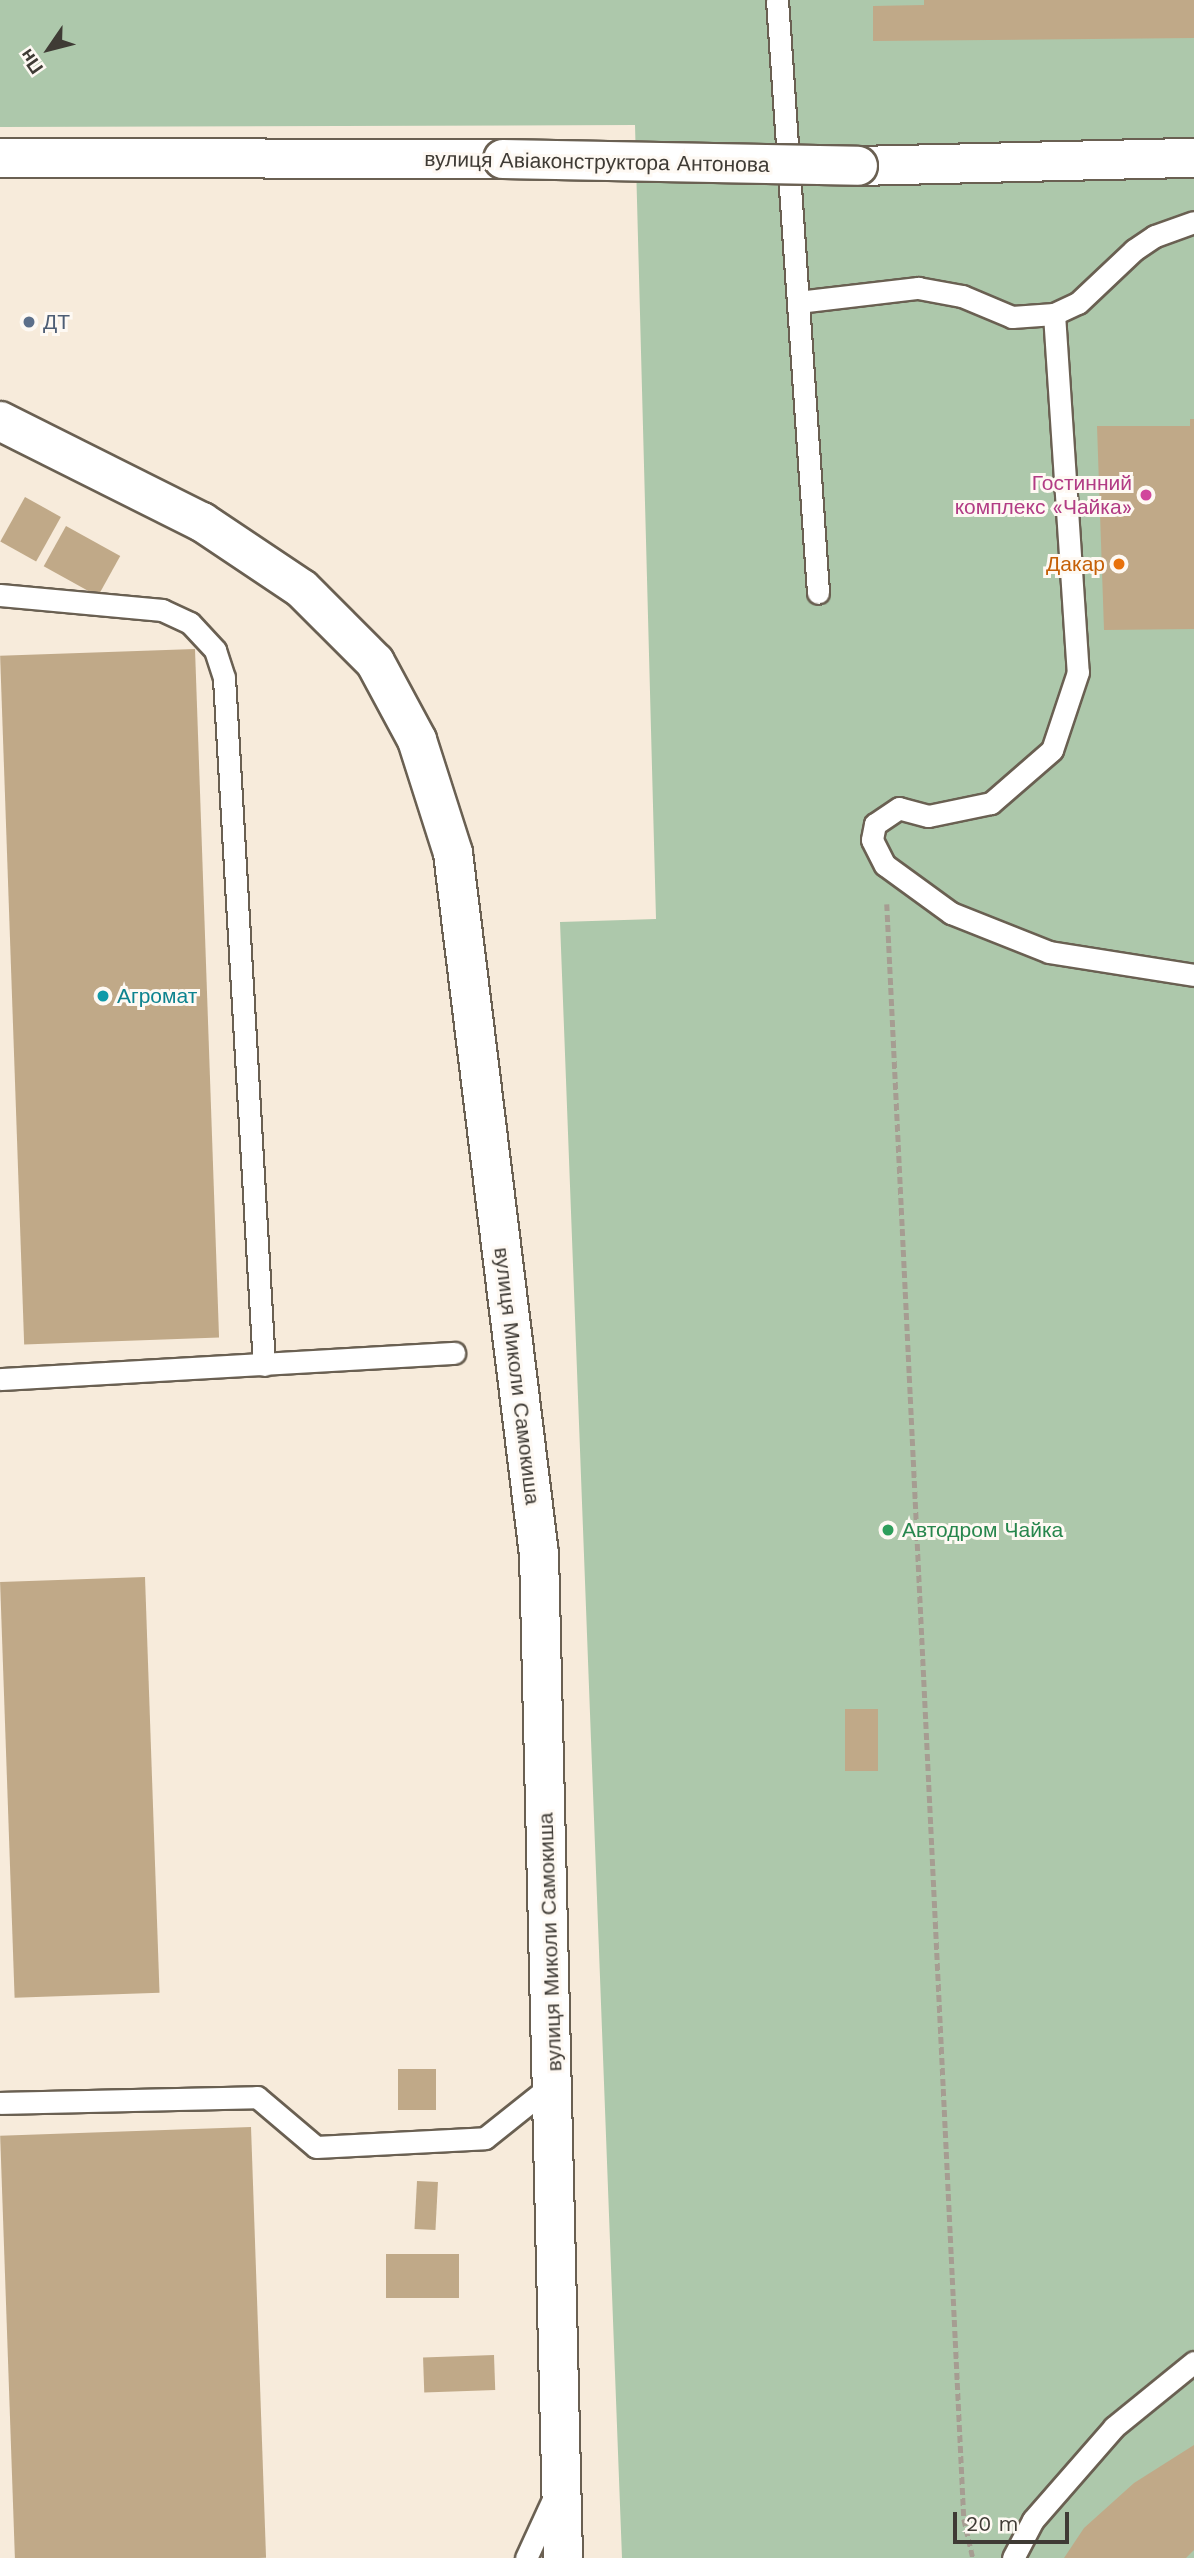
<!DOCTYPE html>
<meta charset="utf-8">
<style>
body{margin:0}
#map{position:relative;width:1194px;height:2558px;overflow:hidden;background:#f7ebdb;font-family:"Work Sans",sans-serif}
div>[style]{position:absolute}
.green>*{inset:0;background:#adc8ab}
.building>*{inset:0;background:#c0a988;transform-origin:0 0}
.path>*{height:4.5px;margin-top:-2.25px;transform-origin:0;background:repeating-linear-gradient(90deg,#a69d92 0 7px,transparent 0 10.5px)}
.roads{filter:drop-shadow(2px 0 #6a6052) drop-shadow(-2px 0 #6a6052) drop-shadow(0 2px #6a6052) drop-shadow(0 -2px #6a6052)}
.service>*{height:21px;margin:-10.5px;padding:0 10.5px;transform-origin:10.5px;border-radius:10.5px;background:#fff}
.minor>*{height:38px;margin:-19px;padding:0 19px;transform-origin:19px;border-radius:19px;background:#fff}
.tertiary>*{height:38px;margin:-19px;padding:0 19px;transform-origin:19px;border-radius:19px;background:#fff}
.bridges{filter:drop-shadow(2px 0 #6a6052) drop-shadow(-2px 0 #6a6052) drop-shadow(0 2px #6a6052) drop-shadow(0 -2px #6a6052)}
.minor-bridge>*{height:38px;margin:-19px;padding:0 19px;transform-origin:19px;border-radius:19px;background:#fff}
.dots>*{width:19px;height:19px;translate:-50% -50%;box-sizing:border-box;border:4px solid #fef9f3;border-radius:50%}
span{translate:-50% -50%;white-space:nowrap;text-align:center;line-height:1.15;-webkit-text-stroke:6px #fef9f3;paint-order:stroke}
.street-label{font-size:21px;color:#3f3b35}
.service-label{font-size:21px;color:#4e5e75}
.left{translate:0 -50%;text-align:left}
.hotel-label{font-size:21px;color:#b23c85}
.right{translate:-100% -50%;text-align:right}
.food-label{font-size:21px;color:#c56008}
.culture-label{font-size:21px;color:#0d838f}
.leisure-label{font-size:21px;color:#27864d}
.north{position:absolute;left:14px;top:14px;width:70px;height:70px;-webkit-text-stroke:5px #fef9f3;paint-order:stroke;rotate:235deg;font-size:19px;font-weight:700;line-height:28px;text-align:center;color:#3f3b35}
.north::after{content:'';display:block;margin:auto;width:24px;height:32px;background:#3f3b35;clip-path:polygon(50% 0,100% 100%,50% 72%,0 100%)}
.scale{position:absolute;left:953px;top:2512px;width:116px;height:32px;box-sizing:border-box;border:4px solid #3f3b35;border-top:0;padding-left:9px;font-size:21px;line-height:24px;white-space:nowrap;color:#3f3b35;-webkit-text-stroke:5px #fef9f3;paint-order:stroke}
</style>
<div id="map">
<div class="green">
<i style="clip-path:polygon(0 0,1194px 0,1194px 2558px,622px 2558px,560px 922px,656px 919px,635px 125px,0 127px)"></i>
</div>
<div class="building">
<i style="clip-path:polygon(924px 0,1194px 0,1194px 38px,873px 41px,873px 6px,924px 5px)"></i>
<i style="clip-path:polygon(1190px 419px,1194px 419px,1194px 629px,1104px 630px,1097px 426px,1190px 426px)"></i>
<i style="left:25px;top:497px;width:41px;height:51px;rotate:29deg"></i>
<i style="left:66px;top:526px;width:62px;height:46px;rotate:29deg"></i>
<i style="left:195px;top:649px;width:689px;height:195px;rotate:88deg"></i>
<i style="left:145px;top:1577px;width:416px;height:145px;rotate:88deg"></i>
<i style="left:845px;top:1709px;width:33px;height:62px"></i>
<i style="left:398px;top:2069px;width:38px;height:41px"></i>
<i style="left:251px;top:2127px;width:431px;height:251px;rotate:88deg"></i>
<i style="left:417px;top:2181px;width:21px;height:48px;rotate:3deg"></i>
<i style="left:386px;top:2254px;width:73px;height:44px"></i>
<i style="left:494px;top:2355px;width:35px;height:71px;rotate:88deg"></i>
<i style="clip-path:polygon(1194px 2445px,1194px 2550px,1186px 2558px,1064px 2558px,1084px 2528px,1134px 2483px)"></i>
</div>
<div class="path">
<i style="left:887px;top:904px;width:1617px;rotate:87.27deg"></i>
<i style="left:964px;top:2519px;width:40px;rotate:77deg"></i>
</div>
<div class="roads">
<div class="service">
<i style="left:777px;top:0;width:594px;rotate:86.04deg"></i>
<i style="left:798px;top:302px;width:121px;rotate:-6.7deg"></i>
<i style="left:918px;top:288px;width:45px;rotate:10.3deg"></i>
<i style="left:962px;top:296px;width:54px;rotate:22.8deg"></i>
<i style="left:1012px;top:317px;width:42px;rotate:-4.1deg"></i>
<i style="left:1054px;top:314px;width:26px;rotate:-25deg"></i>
<i style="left:1078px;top:303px;width:77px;rotate:-43.4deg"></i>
<i style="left:1134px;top:250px;width:25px;rotate:-34deg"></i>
<i style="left:1155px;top:236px;width:41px;rotate:-19.7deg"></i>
<i style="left:1054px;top:314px;width:359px;rotate:86.2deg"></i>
<i style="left:1078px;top:672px;width:82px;rotate:108.4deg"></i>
<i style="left:1052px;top:750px;width:81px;rotate:139deg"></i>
<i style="left:991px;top:803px;width:64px;rotate:168.3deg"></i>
<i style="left:928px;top:816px;width:30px;rotate:-165deg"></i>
<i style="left:899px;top:808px;width:29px;rotate:146deg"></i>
<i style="left:875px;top:824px;width:16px;rotate:101deg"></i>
<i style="left:872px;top:840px;width:28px;rotate:63deg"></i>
<i style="left:885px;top:865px;width:82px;rotate:36deg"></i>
<i style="left:951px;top:913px;width:105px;rotate:21.7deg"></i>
<i style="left:1049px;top:952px;width:147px;rotate:9deg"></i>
<i style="left:0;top:595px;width:163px;rotate:5.3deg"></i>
<i style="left:162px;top:610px;width:31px;rotate:25deg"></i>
<i style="left:190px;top:623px;width:37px;rotate:47deg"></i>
<i style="left:215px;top:650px;width:29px;rotate:72deg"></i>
<i style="left:224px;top:678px;width:688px;rotate:86.67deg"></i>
<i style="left:0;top:1379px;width:455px;rotate:-3.3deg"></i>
<i style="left:0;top:2103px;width:257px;rotate:-1.3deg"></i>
<i style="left:257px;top:2097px;width:77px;rotate:40.3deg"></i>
<i style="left:316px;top:2147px;width:169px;rotate:-3deg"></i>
<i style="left:485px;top:2138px;width:88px;rotate:-38.6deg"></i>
<i style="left:526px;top:2558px;width:67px;rotate:-65.3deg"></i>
<i style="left:1013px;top:2558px;width:43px;rotate:-62.2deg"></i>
<i style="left:1033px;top:2520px;width:123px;rotate:-48.9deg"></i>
<i style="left:1114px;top:2427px;width:103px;rotate:-39.1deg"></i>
</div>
<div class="minor">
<i style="left:0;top:158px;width:503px;rotate:0.11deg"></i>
<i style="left:858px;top:166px;width:336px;rotate:-1.4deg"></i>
</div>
<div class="tertiary">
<i style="left:0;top:421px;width:226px;rotate:26.6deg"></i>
<i style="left:202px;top:522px;width:120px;rotate:33.8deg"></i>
<i style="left:302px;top:589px;width:103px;rotate:45deg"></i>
<i style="left:375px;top:662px;width:89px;rotate:61.7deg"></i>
<i style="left:417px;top:740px;width:119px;rotate:72.3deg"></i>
<i style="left:453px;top:853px;width:706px;rotate:83.01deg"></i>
<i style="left:539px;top:1554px;width:1004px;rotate:88.63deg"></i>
</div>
</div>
<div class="bridges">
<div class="minor-bridge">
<i style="left:503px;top:159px;width:355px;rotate:1.1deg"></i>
</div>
</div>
<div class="dots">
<i style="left:29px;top:322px;background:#5c6f8a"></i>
<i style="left:1146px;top:495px;background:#d1479c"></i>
<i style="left:1119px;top:564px;background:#e8710a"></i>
<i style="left:103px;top:996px;background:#0f9aa8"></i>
<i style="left:888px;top:1530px;background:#2e9e5b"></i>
</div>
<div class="street-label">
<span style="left:597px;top:162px;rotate:1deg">вулиця Авіаконструктора Антонова</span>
<span style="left:517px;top:1376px;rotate:83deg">вулиця Миколи Самокиша</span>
<span style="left:550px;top:1942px;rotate:-92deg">вулиця Миколи Самокиша</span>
</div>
<div class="service-label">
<span class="left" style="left:43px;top:322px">ДТ</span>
</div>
<div class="hotel-label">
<span class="right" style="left:1132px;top:495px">Гостинний<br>комплекс «Чайка»</span>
</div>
<div class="food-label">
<span class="right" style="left:1105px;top:564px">Дакар</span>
</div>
<div class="culture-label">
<span class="left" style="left:117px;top:996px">Агромат</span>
</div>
<div class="leisure-label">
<span class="left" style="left:902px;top:1530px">Автодром Чайка</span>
</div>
<div class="north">Пн</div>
<div class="scale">20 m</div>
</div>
